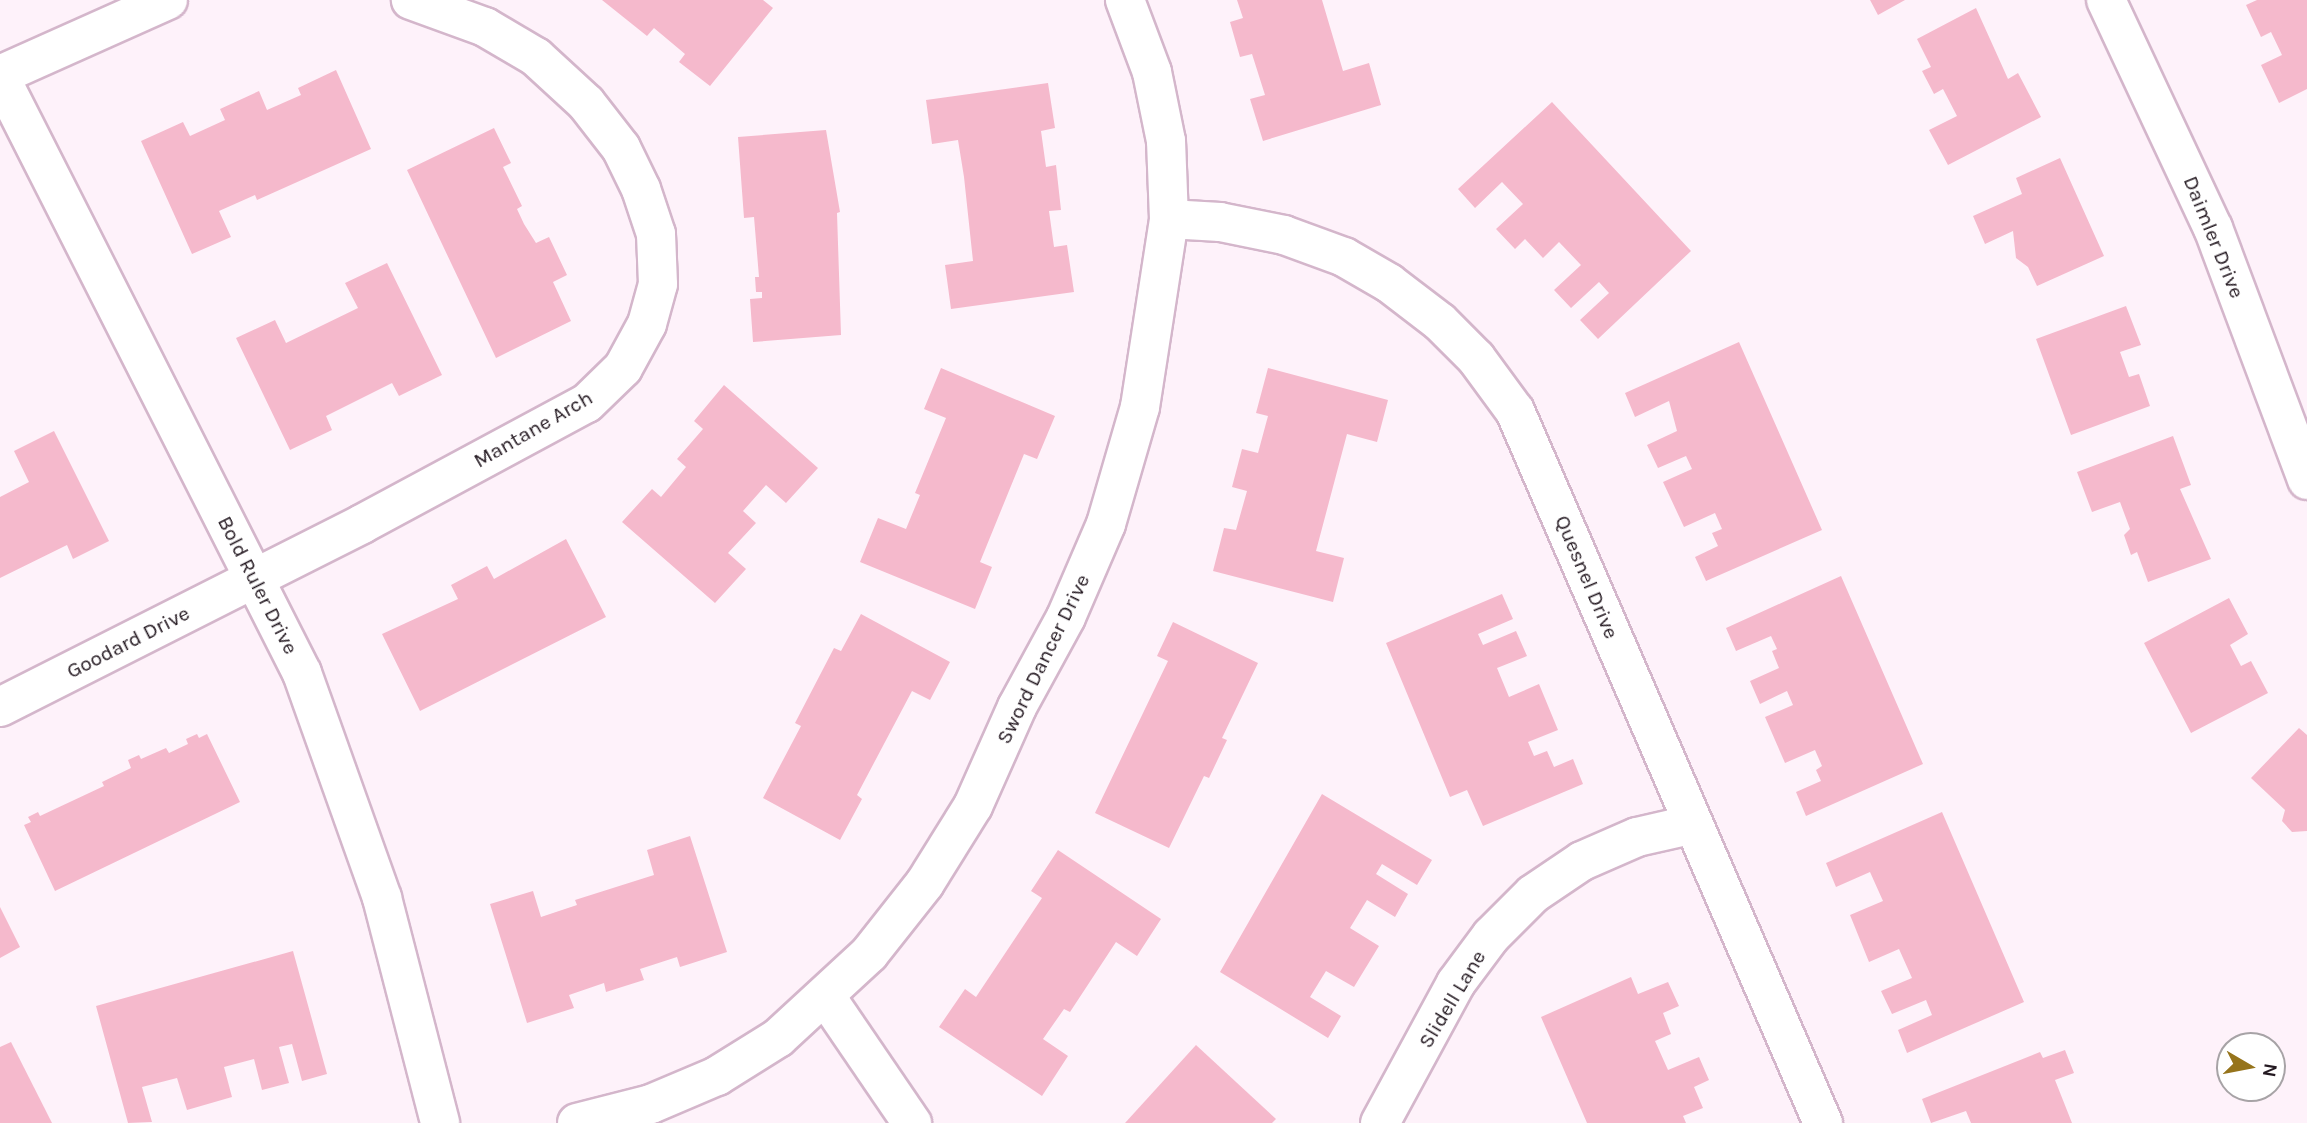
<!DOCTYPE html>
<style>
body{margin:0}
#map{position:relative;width:2307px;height:1123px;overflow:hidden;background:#fef2fa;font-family:Karla,sans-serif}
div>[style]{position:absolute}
.building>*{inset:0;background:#f5b9cc}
.roads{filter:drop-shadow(2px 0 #d4b6cb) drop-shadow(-2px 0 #d4b6cb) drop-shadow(0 2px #d4b6cb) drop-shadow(0 -2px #d4b6cb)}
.street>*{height:38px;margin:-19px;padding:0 19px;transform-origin:19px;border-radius:19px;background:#fff}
.secondary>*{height:38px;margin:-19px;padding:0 19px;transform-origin:19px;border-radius:19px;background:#fff}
span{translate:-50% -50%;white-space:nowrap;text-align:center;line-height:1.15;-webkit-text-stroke:6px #fff;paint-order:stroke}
.street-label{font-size:21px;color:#241921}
.north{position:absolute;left:2216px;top:1032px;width:70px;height:70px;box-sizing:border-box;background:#fff;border:2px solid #a7a3a6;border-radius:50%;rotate:100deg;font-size:19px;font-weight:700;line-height:28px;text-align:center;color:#241921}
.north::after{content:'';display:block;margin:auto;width:24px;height:32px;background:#96741c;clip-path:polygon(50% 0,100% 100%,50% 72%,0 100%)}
</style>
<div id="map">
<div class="building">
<i style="clip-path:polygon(602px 0,763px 0,773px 8px,710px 86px,679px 62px,685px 54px,654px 28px,647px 36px)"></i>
<i style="clip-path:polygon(1237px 0,1322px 0,1343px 71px,1369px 63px,1381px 105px,1263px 141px,1250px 99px,1265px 95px,1252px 54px,1240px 57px,1230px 22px,1243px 18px)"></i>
<i style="clip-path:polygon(1870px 0,1905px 0,1878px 15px)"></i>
<i style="clip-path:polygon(2257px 0,2307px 0,2307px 89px,2279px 103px,2261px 65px,2282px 55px,2271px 32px,2261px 37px,2246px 5px)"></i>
<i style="clip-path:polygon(1976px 8px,2008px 79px,2018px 73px,2041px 117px,1948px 165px,1929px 130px,1957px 116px,1943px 89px,1934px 94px,1922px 71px,1931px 67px,1917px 39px)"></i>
<i style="clip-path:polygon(336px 70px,371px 149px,257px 200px,255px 195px,219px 211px,231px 237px,192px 254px,141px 141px,183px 122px,190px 136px,225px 120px,220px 109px,259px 91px,267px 110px,301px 95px,298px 88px)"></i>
<i style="clip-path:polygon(1048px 83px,1055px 128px,1041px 131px,1046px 167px,1056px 165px,1061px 210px,1049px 211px,1054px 247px,1067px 245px,1074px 292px,951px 309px,945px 265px,973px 261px,964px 177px,958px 140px,932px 144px,926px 100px)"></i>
<i style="clip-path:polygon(1552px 102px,1691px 251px,1598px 339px,1580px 320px,1609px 293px,1599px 282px,1571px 308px,1554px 290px,1581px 265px,1559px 242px,1543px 258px,1525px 239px,1515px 249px,1496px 229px,1523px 204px,1502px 182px,1475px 208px,1458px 189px)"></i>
<i style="clip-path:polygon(494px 128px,511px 163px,503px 167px,522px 206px,517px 209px,524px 224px,536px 243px,549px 237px,567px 275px,553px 282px,571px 321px,496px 358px,407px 170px)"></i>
<i style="clip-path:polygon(826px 130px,840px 212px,837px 213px,841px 335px,753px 342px,750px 299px,762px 298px,762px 292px,756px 292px,755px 277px,759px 277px,754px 217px,744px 218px,738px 137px)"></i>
<i style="clip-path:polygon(2060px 158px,2104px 256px,2037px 286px,2028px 267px,2016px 258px,2013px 231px,1985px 244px,1973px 216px,2022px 194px,2016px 178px)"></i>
<i style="clip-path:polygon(387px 263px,442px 375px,399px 396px,392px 383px,326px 416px,332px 430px,290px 450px,236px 338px,275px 320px,286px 343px,358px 308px,345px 283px)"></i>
<i style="clip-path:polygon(2126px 306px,2141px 345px,2120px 352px,2129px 377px,2139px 374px,2150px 406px,2071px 435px,2036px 339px)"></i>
<i style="clip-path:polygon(1739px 342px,1822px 530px,1706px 581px,1695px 557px,1718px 546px,1712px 533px,1722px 529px,1715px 513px,1684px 527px,1663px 482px,1692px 469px,1686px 456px,1658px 468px,1647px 445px,1677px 431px,1669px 401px,1635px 417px,1625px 393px)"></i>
<i style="clip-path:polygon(941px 368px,1055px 416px,1037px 459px,1024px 454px,980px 562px,992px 567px,975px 609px,860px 562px,878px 518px,906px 529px,920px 495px,915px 493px,946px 418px,924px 409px)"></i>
<i style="clip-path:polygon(1268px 368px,1388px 400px,1377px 442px,1347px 434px,1316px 551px,1344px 558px,1333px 602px,1213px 571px,1224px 528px,1236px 530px,1247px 491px,1232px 487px,1242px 449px,1258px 453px,1268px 416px,1256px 413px)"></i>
<i style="clip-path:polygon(724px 385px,818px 468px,786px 503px,766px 485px,743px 511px,756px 523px,728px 553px,746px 569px,715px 603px,622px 522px,652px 489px,661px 497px,686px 467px,677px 459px,703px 429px,694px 421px)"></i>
<i style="clip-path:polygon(54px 431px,109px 541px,73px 559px,67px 545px,0 578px,0 497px,29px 482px,14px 451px)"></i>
<i style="clip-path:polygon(2173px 436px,2191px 485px,2180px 489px,2211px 559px,2148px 582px,2137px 552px,2131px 555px,2124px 535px,2130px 529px,2120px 502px,2092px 512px,2077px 472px)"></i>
<i style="clip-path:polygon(566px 539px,606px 617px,420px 711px,382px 634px,458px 599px,451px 585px,487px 566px,494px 579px)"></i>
<i style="clip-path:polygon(1841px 576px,1923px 764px,1806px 816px,1796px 792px,1821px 781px,1816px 770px,1822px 766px,1815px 750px,1785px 763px,1765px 717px,1793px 705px,1787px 691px,1760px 704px,1750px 681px,1779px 668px,1772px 651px,1777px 649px,1771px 636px,1736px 651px,1726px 628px)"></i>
<i style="clip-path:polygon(1502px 594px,1513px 619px,1478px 634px,1483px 645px,1516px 631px,1527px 656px,1497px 668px,1509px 697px,1539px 684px,1558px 730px,1528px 742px,1534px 756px,1547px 751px,1554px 767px,1573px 759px,1583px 784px,1483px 826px,1467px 790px,1450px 797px,1386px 643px)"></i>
<i style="clip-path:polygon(2229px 598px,2248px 634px,2230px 645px,2241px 666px,2251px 661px,2268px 693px,2191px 733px,2144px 643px)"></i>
<i style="clip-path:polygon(861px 614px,950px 662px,930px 700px,912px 691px,857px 795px,862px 799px,840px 840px,763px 798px,801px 726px,795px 723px,834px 648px,841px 651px)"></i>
<i style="clip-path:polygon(1173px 622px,1258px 663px,1222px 738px,1227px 740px,1209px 778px,1204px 776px,1169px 848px,1095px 813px,1168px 661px,1157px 656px)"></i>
<i style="clip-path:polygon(2299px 728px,2307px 735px,2307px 831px,2292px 832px,2282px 821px,2285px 810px,2251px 778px)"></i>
<i style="clip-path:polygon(197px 734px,199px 738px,207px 734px,240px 802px,55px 891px,24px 825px,31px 822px,28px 817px,38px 812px,40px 816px,104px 786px,102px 782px,131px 768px,128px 760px,139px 755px,141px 759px,166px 748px,169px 753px,188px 744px,186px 739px)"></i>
<i style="clip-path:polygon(1322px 794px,1432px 860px,1417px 885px,1382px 864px,1376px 874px,1408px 894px,1395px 917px,1367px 900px,1350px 928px,1379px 946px,1354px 987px,1326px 971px,1310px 997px,1341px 1016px,1328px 1038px,1220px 972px)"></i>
<i style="clip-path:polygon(1942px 812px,2024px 1002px,1907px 1053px,1898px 1030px,1932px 1015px,1926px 1000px,1892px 1014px,1881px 991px,1912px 978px,1899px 949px,1869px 962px,1850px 915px,1883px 901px,1870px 872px,1836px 887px,1826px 863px)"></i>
<i style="clip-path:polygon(690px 836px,727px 952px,680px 967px,677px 957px,640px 969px,644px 980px,606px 992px,604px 983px,569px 995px,574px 1008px,527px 1023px,490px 904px,533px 891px,541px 917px,577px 905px,575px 900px,654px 875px,647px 850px)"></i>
<i style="clip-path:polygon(1058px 850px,1161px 919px,1137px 956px,1116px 942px,1070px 1012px,1064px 1009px,1043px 1039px,1068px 1056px,1042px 1096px,939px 1027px,965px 989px,976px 997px,1042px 898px,1031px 891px)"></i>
<i style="clip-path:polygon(0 907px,20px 947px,0 958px)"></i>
<i style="clip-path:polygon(293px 951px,327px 1074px,302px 1081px,292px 1044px,279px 1047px,289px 1083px,262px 1090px,254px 1059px,224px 1067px,232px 1097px,187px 1110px,177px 1078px,142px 1087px,152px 1122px,128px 1123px,96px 1006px)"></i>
<i style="clip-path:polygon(1631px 977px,1638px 994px,1668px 982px,1679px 1006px,1663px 1013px,1671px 1034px,1655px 1041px,1668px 1070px,1699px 1057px,1709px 1080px,1694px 1087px,1703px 1108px,1683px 1116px,1686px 1123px,1587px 1123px,1541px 1017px)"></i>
<i style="clip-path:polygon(11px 1042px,52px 1123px,0 1123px,0 1047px)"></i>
<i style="clip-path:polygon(1196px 1045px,1276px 1119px,1272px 1123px,1125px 1123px)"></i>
<i style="clip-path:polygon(2065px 1050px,2074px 1073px,2055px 1080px,2072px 1123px,1971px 1123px,1966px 1111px,1931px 1123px,1922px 1099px,2040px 1052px,2043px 1058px)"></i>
</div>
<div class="roads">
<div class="street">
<i style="left:2106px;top:0;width:252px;rotate:64.9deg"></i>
<i style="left:2213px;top:228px;width:269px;rotate:69.5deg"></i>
<i style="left:0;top:75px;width:184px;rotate:-24.1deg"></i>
<i style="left:1169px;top:219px;width:51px;rotate:3.4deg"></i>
<i style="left:1220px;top:222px;width:65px;rotate:11.5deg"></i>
<i style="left:1284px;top:235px;width:64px;rotate:20.1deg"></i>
<i style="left:1344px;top:257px;width:52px;rotate:30deg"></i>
<i style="left:1389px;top:283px;width:64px;rotate:37.4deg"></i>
<i style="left:1440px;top:322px;width:51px;rotate:45deg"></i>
<i style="left:1476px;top:358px;width:66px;rotate:53.7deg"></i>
<i style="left:1515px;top:411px;width:776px;rotate:66.61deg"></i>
<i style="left:0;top:707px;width:406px;rotate:-26.8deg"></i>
<i style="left:362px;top:524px;width:255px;rotate:-28.3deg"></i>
<i style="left:587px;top:403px;width:50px;rotate:-44.2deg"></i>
<i style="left:623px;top:368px;width:50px;rotate:-61.4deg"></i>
<i style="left:647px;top:324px;width:41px;rotate:-74.6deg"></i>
<i style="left:658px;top:284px;width:50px;rotate:-92.3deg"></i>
<i style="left:656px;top:234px;width:47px;rotate:-108.4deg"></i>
<i style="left:641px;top:189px;width:46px;rotate:-116deg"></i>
<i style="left:621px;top:148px;width:57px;rotate:-127.9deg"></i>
<i style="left:586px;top:103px;width:68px;rotate:-137.4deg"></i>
<i style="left:536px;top:57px;width:59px;rotate:-149.5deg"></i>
<i style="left:485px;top:27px;width:79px;rotate:-160deg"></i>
<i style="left:826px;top:997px;width:153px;rotate:55.7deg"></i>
<i style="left:577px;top:1123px;width:76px;rotate:-14.4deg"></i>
<i style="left:651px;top:1104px;width:72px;rotate:-23deg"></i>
<i style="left:717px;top:1076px;width:72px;rotate:-31.9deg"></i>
<i style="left:778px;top:1038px;width:124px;rotate:-42.7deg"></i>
<i style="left:869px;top:954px;width:90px;rotate:-51.7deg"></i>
<i style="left:925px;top:883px;width:91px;rotate:-58.1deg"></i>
<i style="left:973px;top:806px;width:108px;rotate:-66deg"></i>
<i style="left:1017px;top:707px;width:102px;rotate:-61.4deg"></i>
<i style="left:1066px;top:617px;width:101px;rotate:-66.7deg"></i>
<i style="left:1106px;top:524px;width:122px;rotate:-73.8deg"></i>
<i style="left:1140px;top:407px;width:190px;rotate:-81.2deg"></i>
<i style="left:1169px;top:219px;width:78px;rotate:-92.2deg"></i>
<i style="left:1166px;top:141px;width:70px;rotate:-101.5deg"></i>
<i style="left:1152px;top:72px;width:77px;rotate:-110.6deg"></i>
<i style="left:1380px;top:1123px;width:159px;rotate:-61.5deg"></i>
<i style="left:1456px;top:983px;width:59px;rotate:-53.3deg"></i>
<i style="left:1491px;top:936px;width:59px;rotate:-45deg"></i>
<i style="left:1533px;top:894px;width:59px;rotate:-34deg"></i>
<i style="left:1582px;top:861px;width:60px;rotate:-23.6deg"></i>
<i style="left:1637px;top:837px;width:58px;rotate:-12.8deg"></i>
</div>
<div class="secondary">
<i style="left:0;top:77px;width:668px;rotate:63.13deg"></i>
<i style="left:302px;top:673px;width:239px;rotate:70.4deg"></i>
<i style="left:382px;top:898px;width:232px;rotate:75.5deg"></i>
</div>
</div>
<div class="street-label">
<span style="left:2214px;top:237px;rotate:68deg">Daimler Drive</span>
<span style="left:533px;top:429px;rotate:-30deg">Mantane Arch</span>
<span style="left:1587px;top:577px;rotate:67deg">Quesnel Drive</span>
<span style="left:258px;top:585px;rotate:63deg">Bold Ruler Drive</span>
<span style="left:128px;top:642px;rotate:-27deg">Goodard Drive</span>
<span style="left:1043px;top:659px;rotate:-64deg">Sword Dancer Drive</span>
<span style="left:1452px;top:999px;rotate:-59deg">Slidell Lane</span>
</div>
<div class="north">N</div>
</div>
